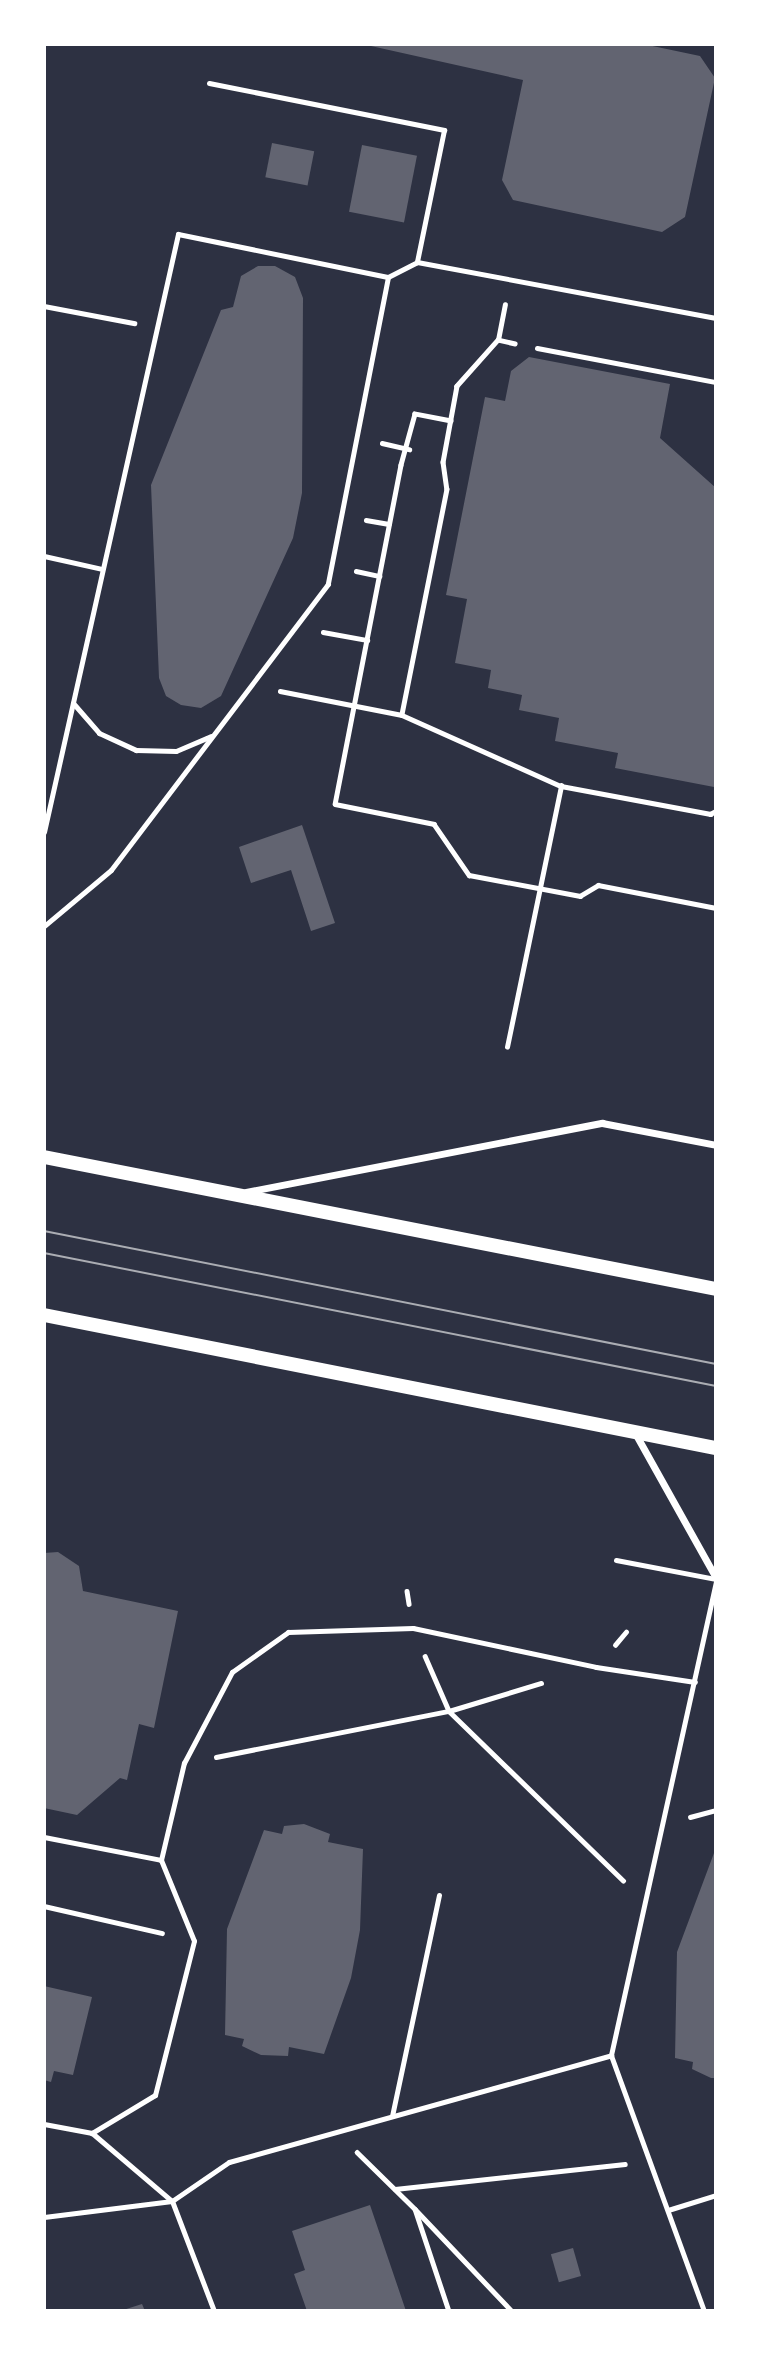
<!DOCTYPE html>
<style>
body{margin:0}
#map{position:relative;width:760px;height:2355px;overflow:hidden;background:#2d3142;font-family:"Crimson Pro",serif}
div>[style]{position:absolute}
.building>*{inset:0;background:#626471;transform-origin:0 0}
.path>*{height:4.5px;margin:-2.25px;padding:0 2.25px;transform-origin:2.25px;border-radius:2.25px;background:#fff}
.service>*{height:5px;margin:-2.5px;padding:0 2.5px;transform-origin:2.5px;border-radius:2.5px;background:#fff}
.minor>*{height:7px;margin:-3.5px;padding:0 3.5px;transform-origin:3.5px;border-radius:3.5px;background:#fff}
.secondary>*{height:14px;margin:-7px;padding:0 7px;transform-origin:7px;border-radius:7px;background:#fff}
.tram>*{height:2px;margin:-1px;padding:0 1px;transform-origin:1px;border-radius:1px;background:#abadb3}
span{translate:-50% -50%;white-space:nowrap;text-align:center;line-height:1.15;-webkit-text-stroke:5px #fff;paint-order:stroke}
.frame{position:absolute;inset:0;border:46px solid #fff;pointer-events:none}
</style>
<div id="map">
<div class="building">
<i style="clip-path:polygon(362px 44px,643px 44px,700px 56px,715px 78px,685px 217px,662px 232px,513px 200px,502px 180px,523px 80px)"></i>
<i style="left:272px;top:143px;width:43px;height:35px;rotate:11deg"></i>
<i style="left:362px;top:145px;width:56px;height:68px;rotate:11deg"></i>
<i style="clip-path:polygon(258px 266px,275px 266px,295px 277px,303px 298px,302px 493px,293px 538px,221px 696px,201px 708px,181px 705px,166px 696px,159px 678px,151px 485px,221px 310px,233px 307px,241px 276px)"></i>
<i style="clip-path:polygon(529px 357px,670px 384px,660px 438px,716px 488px,714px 787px,615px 768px,618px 753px,555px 741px,559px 718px,519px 710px,522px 695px,488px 688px,491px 670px,455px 663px,467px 599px,446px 595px,485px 397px,505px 401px,511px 371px)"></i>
<i style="clip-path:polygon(302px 825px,335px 923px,311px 931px,291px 870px,251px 883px,239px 847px)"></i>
<i style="clip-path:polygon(58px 1552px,79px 1566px,83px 1591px,178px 1611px,154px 1728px,139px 1724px,127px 1780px,120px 1778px,77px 1815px,44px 1808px,44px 1553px)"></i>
<i style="clip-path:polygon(304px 1824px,330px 1834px,328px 1842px,363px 1849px,360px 1930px,351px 1978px,324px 2054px,289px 2047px,288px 2056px,261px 2055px,242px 2046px,244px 2039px,225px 2035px,227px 1929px,264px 1830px,282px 1834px,284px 1826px)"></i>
<i style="clip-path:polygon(714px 1853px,716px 2078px,711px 2078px,692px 2069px,693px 2062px,675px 2058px,677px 1952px)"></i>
<i style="clip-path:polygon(44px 1986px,92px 1997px,73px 2075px,54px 2071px,51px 2082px,44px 2080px)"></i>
<i style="clip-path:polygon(370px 2205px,406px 2311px,307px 2311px,294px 2274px,305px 2270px,292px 2231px)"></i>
<i style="left:573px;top:2248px;width:29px;height:23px;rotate:74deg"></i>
<i style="clip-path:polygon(142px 2304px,145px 2311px,120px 2311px)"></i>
</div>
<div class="path">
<i style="left:44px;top:306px;width:92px;rotate:10.7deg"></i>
<i style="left:498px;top:340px;width:36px;rotate:-79deg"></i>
<i style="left:515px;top:344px;width:17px;rotate:-167deg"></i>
<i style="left:498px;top:340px;width:62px;rotate:131.7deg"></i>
<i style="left:457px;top:386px;width:77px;rotate:100.4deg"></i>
<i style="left:443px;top:462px;width:27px;rotate:82deg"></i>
<i style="left:447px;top:489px;width:230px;rotate:101.3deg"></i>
<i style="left:402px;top:715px;width:174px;rotate:24.1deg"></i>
<i style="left:561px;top:786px;width:152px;rotate:10.6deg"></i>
<i style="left:710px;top:814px;width:7px;rotate:-27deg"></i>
<i style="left:451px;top:421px;width:37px;rotate:-169deg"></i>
<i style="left:415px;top:414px;width:53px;rotate:105.4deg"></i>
<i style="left:401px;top:465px;width:345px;rotate:101deg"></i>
<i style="left:335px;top:804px;width:101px;rotate:11.4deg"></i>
<i style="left:434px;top:824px;width:62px;rotate:55.5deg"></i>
<i style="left:469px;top:875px;width:113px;rotate:10.7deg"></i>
<i style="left:580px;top:896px;width:21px;rotate:-31deg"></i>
<i style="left:598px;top:885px;width:120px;rotate:11deg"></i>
<i style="left:382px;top:443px;width:28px;rotate:13deg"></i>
<i style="left:366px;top:520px;width:23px;rotate:10deg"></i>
<i style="left:356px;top:571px;width:24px;rotate:12deg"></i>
<i style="left:323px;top:632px;width:45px;rotate:10.3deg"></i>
<i style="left:280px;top:691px;width:124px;rotate:11.1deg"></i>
<i style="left:507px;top:1047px;width:267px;rotate:-78.3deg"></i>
<i style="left:407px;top:1591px;width:13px;rotate:81deg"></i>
<i style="left:615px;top:1645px;width:17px;rotate:-50deg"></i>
<i style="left:425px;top:1656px;width:60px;rotate:66.4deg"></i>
<i style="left:449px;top:1711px;width:243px;rotate:44.2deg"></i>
<i style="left:216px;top:1757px;width:237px;rotate:-11.2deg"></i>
<i style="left:449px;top:1711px;width:96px;rotate:-16.9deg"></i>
<i style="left:690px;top:1817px;width:27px;rotate:-15deg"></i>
<i style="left:44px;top:1906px;width:121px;rotate:12.9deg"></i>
<i style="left:357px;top:2152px;width:81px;rotate:44.5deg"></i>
<i style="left:415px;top:2209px;width:108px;rotate:71.6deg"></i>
<i style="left:395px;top:2189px;width:231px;rotate:-6.2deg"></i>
<i style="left:416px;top:2210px;width:139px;rotate:46.5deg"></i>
</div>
<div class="service">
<i style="left:209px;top:83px;width:240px;rotate:11.3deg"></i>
<i style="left:444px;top:130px;width:135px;rotate:101.6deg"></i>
<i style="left:417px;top:262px;width:304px;rotate:10.6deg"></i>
<i style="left:388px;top:277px;width:33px;rotate:-27deg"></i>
<i style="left:537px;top:348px;width:182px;rotate:10.8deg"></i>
<i style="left:44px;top:556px;width:59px;rotate:12.6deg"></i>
<i style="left:73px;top:703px;width:40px;rotate:49deg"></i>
<i style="left:99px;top:733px;width:41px;rotate:24.7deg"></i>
<i style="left:136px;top:750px;width:40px;rotate:1.4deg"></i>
<i style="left:176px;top:751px;width:38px;rotate:-23deg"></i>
<i style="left:44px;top:832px;width:613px;rotate:-77.37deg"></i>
<i style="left:178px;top:234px;width:214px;rotate:11.6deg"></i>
<i style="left:388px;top:277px;width:313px;rotate:101.1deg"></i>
<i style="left:328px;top:584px;width:359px;rotate:127.2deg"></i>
<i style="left:111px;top:870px;width:87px;rotate:140.1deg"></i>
<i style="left:616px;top:1560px;width:102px;rotate:10.8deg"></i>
<i style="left:44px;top:1837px;width:119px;rotate:11.1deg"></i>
<i style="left:161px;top:1860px;width:87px;rotate:67.8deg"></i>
<i style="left:194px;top:1941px;width:159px;rotate:104.2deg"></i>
<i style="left:155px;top:2095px;width:74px;rotate:148.9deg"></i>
<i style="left:161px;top:1860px;width:100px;rotate:-76.7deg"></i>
<i style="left:184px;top:1763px;width:103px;rotate:-62.2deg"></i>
<i style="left:232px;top:1672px;width:69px;rotate:-35.5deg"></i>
<i style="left:288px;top:1632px;width:125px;rotate:-1.8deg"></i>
<i style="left:413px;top:1628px;width:187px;rotate:12deg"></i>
<i style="left:596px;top:1667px;width:100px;rotate:8.6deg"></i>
<i style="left:392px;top:2116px;width:226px;rotate:-78deg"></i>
<i style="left:44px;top:2124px;width:49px;rotate:10.6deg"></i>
<i style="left:92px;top:2133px;width:105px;rotate:40.4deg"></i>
<i style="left:172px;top:2201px;width:129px;rotate:172.9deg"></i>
<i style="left:668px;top:2210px;width:50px;rotate:-17.4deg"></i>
<i style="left:214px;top:2311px;width:118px;rotate:-110.9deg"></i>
<i style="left:172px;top:2201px;width:69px;rotate:-34.4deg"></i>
<i style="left:229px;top:2162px;width:397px;rotate:-15.6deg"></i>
<i style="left:704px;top:2311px;width:272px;rotate:-110deg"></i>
<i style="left:611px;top:2055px;width:485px;rotate:-77.5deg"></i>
</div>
<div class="minor">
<i style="left:246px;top:1192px;width:363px;rotate:-11deg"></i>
<i style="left:602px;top:1123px;width:116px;rotate:10.9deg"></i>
<i style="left:635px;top:1433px;width:166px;rotate:60.8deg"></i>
</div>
<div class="secondary">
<i style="left:44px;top:1157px;width:685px;rotate:11.11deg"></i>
<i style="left:44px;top:1315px;width:685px;rotate:11.2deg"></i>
</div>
<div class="tram">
<i style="left:44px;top:1231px;width:685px;rotate:11.2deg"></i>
<i style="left:44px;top:1253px;width:685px;rotate:11.2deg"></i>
</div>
<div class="frame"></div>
</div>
